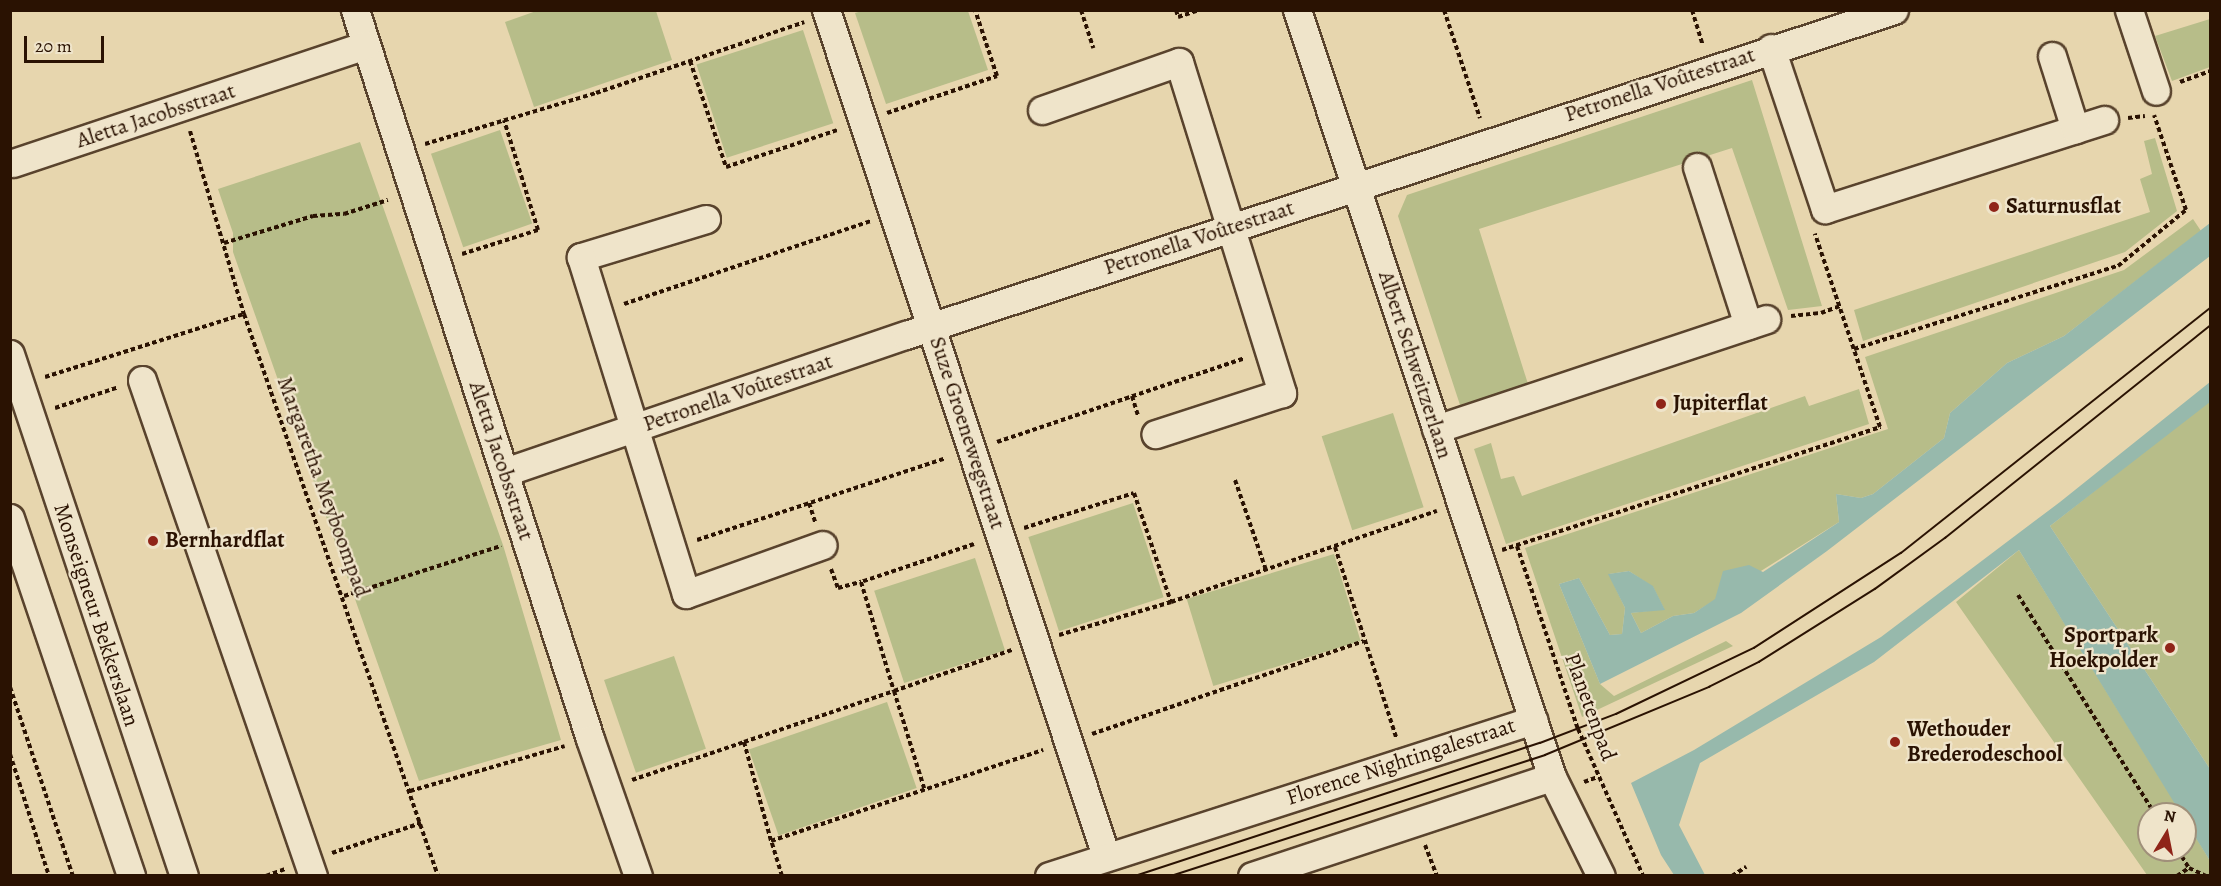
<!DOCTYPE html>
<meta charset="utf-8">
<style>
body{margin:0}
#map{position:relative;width:2221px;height:886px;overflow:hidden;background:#e7d6ae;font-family:Alegreya,serif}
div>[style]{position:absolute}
.green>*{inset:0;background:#b7bd89;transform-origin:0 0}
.water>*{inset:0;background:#97b9ac}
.path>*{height:4px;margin-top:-2px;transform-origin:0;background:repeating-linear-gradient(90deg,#2a1202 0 4.5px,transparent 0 7.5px)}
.roads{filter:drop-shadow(2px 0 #59432d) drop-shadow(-2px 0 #59432d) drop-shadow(0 2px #59432d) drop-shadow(0 -2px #59432d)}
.minor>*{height:27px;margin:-13.5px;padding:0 13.5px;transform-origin:13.5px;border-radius:13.5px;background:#efe4ca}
.tram>*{height:1.5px;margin:-0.75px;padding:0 0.75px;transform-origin:0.75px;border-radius:0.75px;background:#2a1202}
.dots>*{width:16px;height:16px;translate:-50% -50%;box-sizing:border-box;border:3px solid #efe4ca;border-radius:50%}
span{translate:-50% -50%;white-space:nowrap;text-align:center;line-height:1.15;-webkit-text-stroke:4.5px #efe4ca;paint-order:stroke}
.street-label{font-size:22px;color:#2a1202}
.poi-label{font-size:22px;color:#2a1202;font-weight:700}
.left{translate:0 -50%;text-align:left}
.right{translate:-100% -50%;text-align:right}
.frame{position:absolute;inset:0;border:12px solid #2a1202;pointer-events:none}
.north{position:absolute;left:2137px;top:802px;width:60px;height:60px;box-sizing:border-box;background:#efe4ca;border:2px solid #a0907a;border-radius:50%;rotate:10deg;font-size:16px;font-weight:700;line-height:24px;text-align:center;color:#2a1202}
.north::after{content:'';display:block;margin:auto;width:21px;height:27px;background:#8f2418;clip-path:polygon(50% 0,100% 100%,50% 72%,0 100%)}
.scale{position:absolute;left:24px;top:36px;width:80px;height:27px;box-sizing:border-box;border:3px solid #2a1202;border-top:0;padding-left:8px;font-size:18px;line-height:21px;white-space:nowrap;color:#2a1202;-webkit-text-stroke:4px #efe4ca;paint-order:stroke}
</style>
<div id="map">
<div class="green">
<i style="clip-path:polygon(539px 10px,656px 11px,672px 60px,534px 107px,505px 22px)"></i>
<i style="clip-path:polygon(862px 11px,968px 11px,988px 70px,886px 104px,855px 13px)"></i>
<i style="clip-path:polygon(2210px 19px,2210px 67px,2172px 81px,2155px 36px)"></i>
<i style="left:803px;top:30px;width:98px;height:112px;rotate:72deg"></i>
<i style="clip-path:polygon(1752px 80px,1822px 306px,1788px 310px,1732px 148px,1479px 229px,1528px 384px,1460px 405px,1398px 216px,1407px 195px)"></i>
<i style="left:500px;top:130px;width:99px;height:73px;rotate:71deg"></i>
<i style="clip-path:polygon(2155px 138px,2177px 211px,2125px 252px,1863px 341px,1854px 310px,2150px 212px,2140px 179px,2152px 174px,2144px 141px)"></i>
<i style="clip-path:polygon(360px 142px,503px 545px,561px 740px,419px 781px,233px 252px,233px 233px,218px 189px)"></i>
<i style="clip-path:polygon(2193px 219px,2201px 231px,2064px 336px,2007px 363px,1950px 413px,1944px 438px,1873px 494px,1861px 498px,1836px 494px,1839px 522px,1694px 613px,1673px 616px,1641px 633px,1631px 613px,1664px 609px,1653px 587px,1629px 571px,1609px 574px,1625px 608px,1622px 634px,1610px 635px,1579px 578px,1559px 584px,1600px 684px,1614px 696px,1726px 641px,1733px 646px,1582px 717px,1525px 548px,1888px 429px,1865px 357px,2124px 270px)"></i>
<i style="clip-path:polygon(1859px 389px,1869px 424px,1506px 544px,1474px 449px,1491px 443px,1501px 479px,1514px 476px,1522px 496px,1805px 396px,1809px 406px)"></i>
<i style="clip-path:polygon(2210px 400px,2210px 769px,2050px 526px)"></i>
<i style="left:1393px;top:413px;width:99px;height:75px;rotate:72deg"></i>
<i style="left:1133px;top:503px;width:99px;height:110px;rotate:72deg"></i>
<i style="clip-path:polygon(2019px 550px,2182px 814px,2149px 814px,2149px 850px,2185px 850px,2185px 819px,2210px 861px,2210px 875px,2147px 875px,1956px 602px)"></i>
<i style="left:1334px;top:554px;width:91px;height:154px;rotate:73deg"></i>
<i style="left:975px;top:558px;width:97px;height:106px;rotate:72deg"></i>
<i style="left:674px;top:656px;width:98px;height:74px;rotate:71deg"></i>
<i style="left:887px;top:702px;width:91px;height:146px;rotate:71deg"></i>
</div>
<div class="water">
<i style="clip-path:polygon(2210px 223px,2210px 256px,1827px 551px,1741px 613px,1600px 684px,1559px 584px,1579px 578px,1610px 635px,1622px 634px,1625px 608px,1608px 574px,1629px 571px,1653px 586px,1665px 610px,1631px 613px,1641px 633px,1673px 616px,1694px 613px,1715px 599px,1723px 571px,1749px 565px,1763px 572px,1839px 522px,1836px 494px,1861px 498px,1873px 494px,1944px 438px,1950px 413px,2007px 363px,2064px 336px)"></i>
<i style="clip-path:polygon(2210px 382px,2210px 402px,2050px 526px,2210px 769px,2210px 861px,2019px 550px,1874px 662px,1700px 763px,1679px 825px,1705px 875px,1674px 875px,1661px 855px,1631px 783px,1694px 750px,1881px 637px,2060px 502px)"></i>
</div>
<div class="path">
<i style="left:1081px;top:10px;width:40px;rotate:72deg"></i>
<i style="left:1176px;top:10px;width:7px;rotate:74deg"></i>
<i style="left:1178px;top:17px;width:22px;rotate:-18deg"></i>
<i style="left:1444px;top:10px;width:114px;rotate:71.6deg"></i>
<i style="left:1692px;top:10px;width:37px;rotate:73deg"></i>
<i style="left:690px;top:61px;width:112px;rotate:71.2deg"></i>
<i style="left:726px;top:167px;width:117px;rotate:-18.4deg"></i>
<i style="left:2180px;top:82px;width:32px;rotate:-20deg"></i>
<i style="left:887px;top:113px;width:116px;rotate:-18.6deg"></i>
<i style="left:997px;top:76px;width:70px;rotate:-108.4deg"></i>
<i style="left:2128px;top:118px;width:17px;rotate:-7deg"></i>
<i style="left:190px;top:131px;width:191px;rotate:73.6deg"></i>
<i style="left:244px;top:314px;width:595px;rotate:70.96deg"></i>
<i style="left:425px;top:144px;width:178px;rotate:-16.6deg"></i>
<i style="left:596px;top:93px;width:220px;rotate:-18.8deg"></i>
<i style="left:224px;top:243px;width:93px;rotate:-16.9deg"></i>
<i style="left:313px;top:216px;width:31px;rotate:-4deg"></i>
<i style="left:344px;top:214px;width:46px;rotate:-17.7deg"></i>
<i style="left:462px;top:254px;width:80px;rotate:-17.5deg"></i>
<i style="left:538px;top:230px;width:115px;rotate:-107.2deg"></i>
<i style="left:624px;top:304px;width:260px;rotate:-18.6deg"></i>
<i style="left:1791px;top:316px;width:30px;rotate:-6deg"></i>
<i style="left:1821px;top:313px;width:20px;rotate:-20deg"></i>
<i style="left:1854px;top:349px;width:277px;rotate:-17.5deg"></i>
<i style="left:2118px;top:266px;width:88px;rotate:-39.5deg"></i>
<i style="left:2186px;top:210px;width:100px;rotate:-108.6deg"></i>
<i style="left:45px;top:377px;width:209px;rotate:-17.6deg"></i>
<i style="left:1132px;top:396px;width:21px;rotate:73deg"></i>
<i style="left:55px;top:408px;width:67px;rotate:-18.2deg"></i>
<i style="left:997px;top:442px;width:262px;rotate:-18.7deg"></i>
<i style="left:1235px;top:480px;width:95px;rotate:71deg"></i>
<i style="left:809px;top:503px;width:20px;rotate:72deg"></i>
<i style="left:1024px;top:528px;width:115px;rotate:-17.7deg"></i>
<i style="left:1134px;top:493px;width:115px;rotate:71.3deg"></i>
<i style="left:697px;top:540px;width:262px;rotate:-18.2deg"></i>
<i style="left:974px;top:544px;width:119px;rotate:161.4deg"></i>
<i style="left:861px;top:582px;width:114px;rotate:73.2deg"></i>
<i style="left:894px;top:691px;width:125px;rotate:-19.2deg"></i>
<i style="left:1517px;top:546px;width:193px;rotate:71.6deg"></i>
<i style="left:1578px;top:729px;width:161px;rotate:66.1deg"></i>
<i style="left:1335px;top:547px;width:200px;rotate:72.2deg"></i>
<i style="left:1502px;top:550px;width:398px;rotate:-18deg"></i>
<i style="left:1880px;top:427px;width:204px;rotate:-108.6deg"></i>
<i style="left:831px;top:569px;width:20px;rotate:70deg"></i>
<i style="left:838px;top:588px;width:24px;rotate:-15deg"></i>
<i style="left:2018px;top:595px;width:258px;rotate:58deg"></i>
<i style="left:344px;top:596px;width:165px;rotate:-17.7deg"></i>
<i style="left:1059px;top:635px;width:117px;rotate:-16.4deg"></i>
<i style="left:1171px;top:602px;width:281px;rotate:-18.9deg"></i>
<i style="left:10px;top:687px;width:199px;rotate:71.6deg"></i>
<i style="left:1092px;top:734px;width:287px;rotate:-18.9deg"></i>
<i style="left:744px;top:742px;width:158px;rotate:-18.8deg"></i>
<i style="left:894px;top:691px;width:102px;rotate:72.8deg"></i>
<i style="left:10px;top:754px;width:128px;rotate:72.3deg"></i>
<i style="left:632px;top:780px;width:118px;rotate:-18.7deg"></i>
<i style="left:744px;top:742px;width:103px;rotate:74.7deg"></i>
<i style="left:1584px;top:782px;width:15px;rotate:-20deg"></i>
<i style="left:410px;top:791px;width:161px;rotate:-16.2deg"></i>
<i style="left:1425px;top:845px;width:33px;rotate:69deg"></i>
<i style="left:2178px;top:850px;width:21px;rotate:59deg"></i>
<i style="left:332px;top:853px;width:94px;rotate:-18.6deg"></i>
<i style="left:2189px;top:868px;width:19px;rotate:25deg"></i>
<i style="left:266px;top:876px;width:20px;rotate:-20deg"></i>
<i style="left:782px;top:876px;width:37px;rotate:-107deg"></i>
<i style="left:771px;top:841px;width:287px;rotate:-18.5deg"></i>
<i style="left:1732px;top:876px;width:17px;rotate:-33deg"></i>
<i style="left:2177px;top:876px;width:14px;rotate:-34deg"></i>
</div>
<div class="roads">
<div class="minor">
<i style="left:355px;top:10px;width:766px;rotate:72.13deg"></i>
<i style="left:590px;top:739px;width:145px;rotate:70.7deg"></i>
<i style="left:826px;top:10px;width:891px;rotate:71.69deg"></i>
<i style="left:1297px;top:10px;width:808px;rotate:71.61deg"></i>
<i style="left:1552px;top:777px;width:110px;rotate:63.7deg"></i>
<i style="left:2129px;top:10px;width:85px;rotate:71.6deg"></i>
<i style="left:1771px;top:48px;width:170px;rotate:71.5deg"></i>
<i style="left:1825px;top:209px;width:293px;rotate:-17.7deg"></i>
<i style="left:2052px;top:56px;width:77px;rotate:72.5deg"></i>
<i style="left:1042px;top:110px;width:145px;rotate:-19.3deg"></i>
<i style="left:1179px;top:62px;width:347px;rotate:72.7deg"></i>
<i style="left:1282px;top:393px;width:133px;rotate:162deg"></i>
<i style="left:13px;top:163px;width:372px;rotate:-18.5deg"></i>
<i style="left:1697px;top:167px;width:166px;rotate:72.1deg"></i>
<i style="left:706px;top:219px;width:131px;rotate:163.1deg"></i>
<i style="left:581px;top:257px;width:353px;rotate:72.7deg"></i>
<i style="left:686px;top:594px;width:145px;rotate:-19.7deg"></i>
<i style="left:10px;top:354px;width:550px;rotate:71.57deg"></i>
<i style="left:142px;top:380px;width:525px;rotate:70.98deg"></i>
<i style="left:1436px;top:429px;width:348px;rotate:-18.4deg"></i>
<i style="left:505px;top:472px;width:424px;rotate:-18.9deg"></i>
<i style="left:906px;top:335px;width:1040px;rotate:-18.21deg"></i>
<i style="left:10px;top:518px;width:378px;rotate:71.3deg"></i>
<i style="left:1049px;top:876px;width:509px;rotate:-17.86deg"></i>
<i style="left:1252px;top:876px;width:316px;rotate:-18.3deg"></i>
</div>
</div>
<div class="tram">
<i style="left:1135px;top:876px;width:426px;rotate:-18.2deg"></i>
<i style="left:1540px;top:743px;width:81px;rotate:-20.9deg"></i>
<i style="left:1616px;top:714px;width:153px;rotate:-25.6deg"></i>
<i style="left:1754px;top:648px;width:175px;rotate:-32.9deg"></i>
<i style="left:1901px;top:553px;width:394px;rotate:-38.4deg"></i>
<i style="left:1171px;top:876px;width:393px;rotate:-17.9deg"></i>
<i style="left:1545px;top:755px;width:178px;rotate:-22.5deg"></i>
<i style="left:1709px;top:687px;width:56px;rotate:-26.6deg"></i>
<i style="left:1759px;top:662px;width:137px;rotate:-32.2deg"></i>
<i style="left:1875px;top:589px;width:87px;rotate:-36.1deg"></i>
<i style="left:1945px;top:538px;width:339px;rotate:-38.7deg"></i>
</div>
<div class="dots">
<i style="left:1994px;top:207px;background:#8f2418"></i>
<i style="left:1661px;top:404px;background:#8f2418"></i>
<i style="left:153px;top:541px;background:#8f2418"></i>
<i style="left:2170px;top:648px;background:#8f2418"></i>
<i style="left:1895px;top:742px;background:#8f2418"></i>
</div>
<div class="street-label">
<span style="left:1660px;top:85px;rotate:-18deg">Petronella Voûtestraat</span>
<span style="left:156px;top:116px;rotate:-18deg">Aletta Jacobsstraat</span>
<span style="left:1199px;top:238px;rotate:-18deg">Petronella Voûtestraat</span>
<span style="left:1415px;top:365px;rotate:72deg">Albert Schweitzerlaan</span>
<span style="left:738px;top:393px;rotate:-19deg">Petronella Voûtestraat</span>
<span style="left:967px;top:433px;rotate:72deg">Suze Groenewegstraat</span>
<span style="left:501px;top:461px;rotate:72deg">Aletta Jacobsstraat</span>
<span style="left:323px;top:487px;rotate:70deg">Margaretha Meyboompad</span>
<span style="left:96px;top:615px;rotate:72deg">Monseigneur Bekkerslaan</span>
<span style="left:1590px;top:707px;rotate:70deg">Planetenpad</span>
<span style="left:1401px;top:762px;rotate:-18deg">Florence Nightingalestraat</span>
</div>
<div class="poi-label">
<span class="left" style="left:2006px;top:207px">Saturnusflat</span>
<span class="left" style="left:1673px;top:404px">Jupiterflat</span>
<span class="left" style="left:165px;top:541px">Bernhardflat</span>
<span class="right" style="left:2158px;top:648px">Sportpark<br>Hoekpolder</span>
<span class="left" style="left:1907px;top:742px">Wethouder<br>Brederodeschool</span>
</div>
<div class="frame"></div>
<div class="north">N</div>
<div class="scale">20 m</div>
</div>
